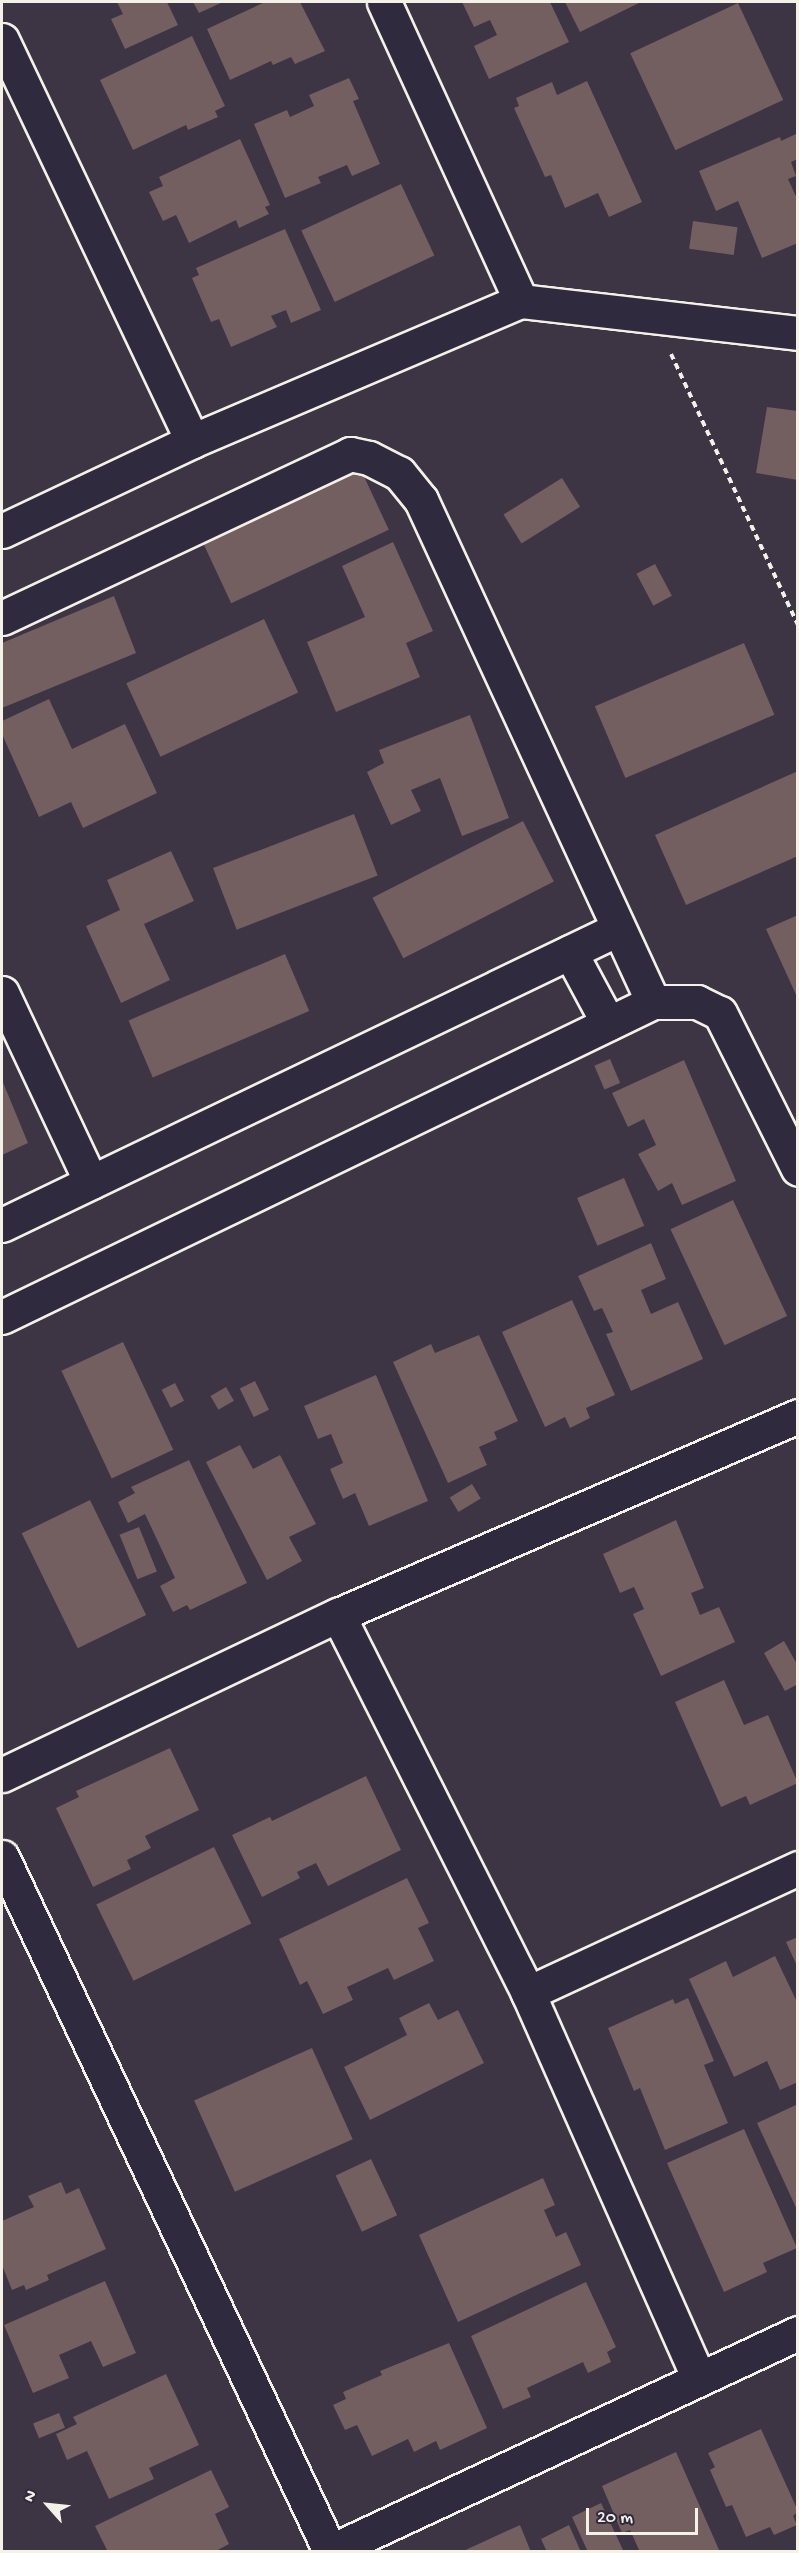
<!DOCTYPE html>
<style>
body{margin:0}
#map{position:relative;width:799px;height:2553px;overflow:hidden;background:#3d3444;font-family:"Gochi Hand",sans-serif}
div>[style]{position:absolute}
.building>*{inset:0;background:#735e60;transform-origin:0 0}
.path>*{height:4px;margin-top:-2px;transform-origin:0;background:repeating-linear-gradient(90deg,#f4f1e8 0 6px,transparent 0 10.5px)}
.roads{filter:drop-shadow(2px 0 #f4f1e8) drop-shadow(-2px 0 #f4f1e8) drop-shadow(0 2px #f4f1e8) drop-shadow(0 -2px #f4f1e8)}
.street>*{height:33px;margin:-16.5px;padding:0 16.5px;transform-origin:16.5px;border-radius:16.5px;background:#2f2a3d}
span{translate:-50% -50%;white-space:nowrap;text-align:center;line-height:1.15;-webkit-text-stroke:5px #2f2a3d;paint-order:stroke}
.frame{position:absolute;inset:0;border:3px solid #f4f1e8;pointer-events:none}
.north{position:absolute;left:18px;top:2475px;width:60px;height:60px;-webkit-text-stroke:4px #2f2a3d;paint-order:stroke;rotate:297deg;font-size:16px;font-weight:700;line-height:24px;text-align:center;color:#f4f1e8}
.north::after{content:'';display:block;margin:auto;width:21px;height:27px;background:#f4f1e8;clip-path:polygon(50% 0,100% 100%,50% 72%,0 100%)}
.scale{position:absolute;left:586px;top:2508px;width:112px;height:27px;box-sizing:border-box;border:3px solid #f4f1e8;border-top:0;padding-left:8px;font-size:18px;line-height:21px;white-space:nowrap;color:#f4f1e8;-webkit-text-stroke:4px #2f2a3d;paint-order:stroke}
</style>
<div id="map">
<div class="building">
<i style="clip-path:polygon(117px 2px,167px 2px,178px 25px,125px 49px,111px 19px,123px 14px)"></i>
<i style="clip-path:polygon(193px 2px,223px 2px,199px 13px)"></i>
<i style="clip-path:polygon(265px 2px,300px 2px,325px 51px,295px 64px,291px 57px,273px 65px,271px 61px,230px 80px,207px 29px)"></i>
<i style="clip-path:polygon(462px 2px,550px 2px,569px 42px,489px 79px,474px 46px,497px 35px,490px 20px,474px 27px)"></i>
<i style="clip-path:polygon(565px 2px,641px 2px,580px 32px)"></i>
<i style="left:738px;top:3px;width:107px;height:119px;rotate:65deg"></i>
<i style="clip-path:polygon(192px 36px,225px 106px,215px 111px,218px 117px,188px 130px,186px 125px,133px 150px,100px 80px)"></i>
<i style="clip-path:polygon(349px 78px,359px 99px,353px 101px,380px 164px,352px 176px,347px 165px,318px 177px,321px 183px,285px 198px,254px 124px,287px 110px,290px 117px,314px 106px,309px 95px)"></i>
<i style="clip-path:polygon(587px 81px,642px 202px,609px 217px,598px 193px,565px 208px,551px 175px,545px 177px,514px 108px,519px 106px,516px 98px,552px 82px,557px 95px)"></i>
<i style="clip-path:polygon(798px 133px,798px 159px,791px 162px,796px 176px,788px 179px,798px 201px,798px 243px,762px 258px,738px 201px,716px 211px,699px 171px,780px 137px,781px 141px)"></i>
<i style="clip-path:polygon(240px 139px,270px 205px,265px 207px,269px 214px,239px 228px,236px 220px,189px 243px,176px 215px,163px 221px,149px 192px,163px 186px,159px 177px)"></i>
<i style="left:401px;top:184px;width:79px;height:110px;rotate:65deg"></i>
<i style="left:693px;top:221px;width:45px;height:28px;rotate:8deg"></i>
<i style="clip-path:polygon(285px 229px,321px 310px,291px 323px,286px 310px,271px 316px,277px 327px,231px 347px,219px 319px,211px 322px,192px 278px,199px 275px,196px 268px)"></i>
<i style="clip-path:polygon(767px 407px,798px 411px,798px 480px,756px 473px)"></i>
<i style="left:361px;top:470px;width:66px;height:174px;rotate:65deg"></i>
<i style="left:562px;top:478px;width:34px;height:69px;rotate:58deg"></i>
<i style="clip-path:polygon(393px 542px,433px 631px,406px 643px,420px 677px,336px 712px,307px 642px,365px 617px,342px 566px)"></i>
<i style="left:655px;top:564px;width:36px;height:21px;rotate:62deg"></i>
<i style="clip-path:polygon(114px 596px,136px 653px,2px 708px,2px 643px)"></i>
<i style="left:264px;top:619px;width:81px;height:152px;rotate:65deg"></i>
<i style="left:744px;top:643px;width:78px;height:162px;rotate:67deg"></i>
<i style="clip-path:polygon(49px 699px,72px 749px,125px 724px,157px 793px,83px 828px,71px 802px,39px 817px,2px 734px,2px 721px)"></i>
<i style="clip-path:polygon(470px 715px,509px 818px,462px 836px,440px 778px,411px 790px,421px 811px,391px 825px,367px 772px,384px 763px,379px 750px)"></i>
<i style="clip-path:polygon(798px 771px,798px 856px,686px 905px,655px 835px)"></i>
<i style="left:354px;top:814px;width:66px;height:151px;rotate:69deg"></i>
<i style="left:523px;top:821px;width:68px;height:169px;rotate:63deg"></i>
<i style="clip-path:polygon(171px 851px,194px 901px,144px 924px,170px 980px,121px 1003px,86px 926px,120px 910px,107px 880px)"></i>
<i style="clip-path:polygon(798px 915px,798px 999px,766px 929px)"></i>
<i style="left:285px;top:954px;width:62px;height:170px;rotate:67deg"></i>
<i style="left:610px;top:1059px;width:26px;height:17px;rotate:67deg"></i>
<i style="clip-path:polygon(684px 1060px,736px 1181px,682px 1205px,672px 1183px,658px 1191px,638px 1154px,656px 1145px,644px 1119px,628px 1127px,612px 1093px)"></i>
<i style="clip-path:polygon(2px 1080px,28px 1143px,2px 1155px)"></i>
<i style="left:624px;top:1178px;width:52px;height:51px;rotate:67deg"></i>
<i style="left:733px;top:1200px;width:128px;height:69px;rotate:65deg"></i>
<i style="clip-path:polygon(651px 1243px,666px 1279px,641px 1290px,651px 1314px,678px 1302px,703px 1359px,631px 1391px,606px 1334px,613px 1332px,602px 1308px,594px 1311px,578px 1276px)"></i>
<i style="clip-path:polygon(572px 1300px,615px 1395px,586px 1408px,590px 1418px,570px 1428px,565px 1417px,545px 1427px,502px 1332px)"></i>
<i style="clip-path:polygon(479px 1335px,518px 1421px,494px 1432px,497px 1439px,479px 1447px,487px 1465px,448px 1483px,393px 1362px,431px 1344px,435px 1353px)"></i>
<i style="left:123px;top:1342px;width:119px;height:68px;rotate:65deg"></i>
<i style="clip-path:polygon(376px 1375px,428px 1501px,369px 1526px,355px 1493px,343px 1499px,330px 1469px,343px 1463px,331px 1434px,318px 1439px,304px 1406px)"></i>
<i style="left:255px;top:1381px;width:32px;height:17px;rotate:64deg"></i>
<i style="left:175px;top:1383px;width:20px;height:15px;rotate:63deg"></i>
<i style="left:226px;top:1387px;width:16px;height:18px;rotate:60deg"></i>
<i style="clip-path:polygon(240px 1445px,253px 1469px,280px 1455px,316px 1524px,289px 1537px,302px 1561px,267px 1580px,206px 1462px)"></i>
<i style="clip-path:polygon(189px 1460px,247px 1583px,190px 1610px,187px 1605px,173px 1612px,160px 1586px,175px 1578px,145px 1514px,128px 1523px,118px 1502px,135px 1493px,131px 1487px)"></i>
<i style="left:472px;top:1484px;width:17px;height:26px;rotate:59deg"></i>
<i style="left:90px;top:1500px;width:128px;height:76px;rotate:64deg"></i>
<i style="clip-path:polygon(676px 1520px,704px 1588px,691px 1593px,700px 1615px,719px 1607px,735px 1642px,661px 1676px,633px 1614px,644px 1609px,634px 1587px,620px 1593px,603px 1554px)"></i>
<i style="left:139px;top:1527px;width:48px;height:21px;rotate:68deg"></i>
<i style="clip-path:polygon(784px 1641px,798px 1666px,798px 1684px,785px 1691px,764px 1653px)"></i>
<i style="clip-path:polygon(724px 1680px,744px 1725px,768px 1715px,798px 1783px,750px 1805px,746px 1796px,721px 1807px,675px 1702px)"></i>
<i style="clip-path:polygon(170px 1748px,199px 1810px,145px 1836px,151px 1848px,127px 1860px,131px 1869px,93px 1887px,56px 1808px,79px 1797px,76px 1791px)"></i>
<i style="clip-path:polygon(366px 1776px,401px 1850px,328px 1886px,316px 1863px,297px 1872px,300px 1878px,262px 1897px,232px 1835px,270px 1817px,272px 1821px)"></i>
<i style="left:214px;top:1847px;width:85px;height:131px;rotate:64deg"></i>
<i style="clip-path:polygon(407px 1878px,429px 1923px,418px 1928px,434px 1961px,394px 1980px,388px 1968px,347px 1987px,353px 2000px,323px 2014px,307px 1981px,300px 1985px,279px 1939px)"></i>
<i style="clip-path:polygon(798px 1937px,798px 1968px,786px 1942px)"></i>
<i style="clip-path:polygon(775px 1956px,798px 2004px,798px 2082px,780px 2090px,767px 2061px,734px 2077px,689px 1979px,726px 1961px,733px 1977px)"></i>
<i style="clip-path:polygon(688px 1998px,714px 2061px,704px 2065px,728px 2123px,665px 2150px,640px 2088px,634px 2091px,608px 2028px,673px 1999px,675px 2004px)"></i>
<i style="clip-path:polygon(429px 2003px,438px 2020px,458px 2010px,484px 2063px,370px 2120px,344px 2067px,407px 2035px,399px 2018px)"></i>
<i style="left:312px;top:2048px;width:100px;height:129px;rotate:66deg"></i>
<i style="clip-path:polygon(798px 2104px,798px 2212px,757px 2123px)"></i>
<i style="clip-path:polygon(744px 2129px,797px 2248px,763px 2263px,767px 2272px,724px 2292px,667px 2163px)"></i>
<i style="left:371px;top:2159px;width:62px;height:39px;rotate:65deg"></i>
<i style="clip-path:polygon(543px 2178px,555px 2205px,544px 2210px,556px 2237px,566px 2232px,581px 2265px,458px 2322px,419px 2235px)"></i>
<i style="clip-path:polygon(61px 2182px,66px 2194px,79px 2188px,106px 2249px,47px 2275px,49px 2280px,26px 2290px,24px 2285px,12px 2290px,2px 2265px,2px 2221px,34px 2207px,28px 2196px)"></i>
<i style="clip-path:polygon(105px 2281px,136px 2353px,103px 2367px,91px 2341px,59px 2355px,69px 2378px,33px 2393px,4px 2325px)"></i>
<i style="clip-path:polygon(586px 2282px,616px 2347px,607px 2352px,611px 2362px,588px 2373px,583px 2362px,527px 2388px,531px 2397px,503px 2409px,471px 2336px)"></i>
<i style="clip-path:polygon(449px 2343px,487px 2428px,440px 2450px,436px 2441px,414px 2452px,408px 2439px,372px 2456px,357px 2425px,345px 2430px,333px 2405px,346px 2399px,343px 2392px,382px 2375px,380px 2371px)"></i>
<i style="clip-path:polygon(166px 2374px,199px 2445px,149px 2468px,154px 2479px,109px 2499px,87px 2451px,67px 2460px,56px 2434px,77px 2424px,73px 2417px)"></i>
<i style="left:59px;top:2413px;width:16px;height:28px;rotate:68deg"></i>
<i style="clip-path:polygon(761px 2429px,798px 2511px,793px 2516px,797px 2525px,774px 2535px,770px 2527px,746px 2537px,732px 2505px,726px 2507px,710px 2470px,715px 2467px,708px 2453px)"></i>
<i style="clip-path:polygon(676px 2452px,720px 2552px,640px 2552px,630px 2530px,622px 2533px,602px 2486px)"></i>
<i style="clip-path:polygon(211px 2470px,229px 2507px,215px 2514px,229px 2544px,214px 2552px,108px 2552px,95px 2526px)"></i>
<i style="clip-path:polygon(601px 2503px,624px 2552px,588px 2552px,572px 2517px)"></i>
<i style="clip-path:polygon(520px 2525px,531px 2552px,461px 2552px)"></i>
<i style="clip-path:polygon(569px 2525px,581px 2552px,547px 2552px,541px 2539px)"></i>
</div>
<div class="path">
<i style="left:671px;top:354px;width:299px;rotate:64.9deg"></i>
</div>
<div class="roads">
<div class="street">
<i style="left:384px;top:2px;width:329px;rotate:65.4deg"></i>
<i style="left:2px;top:40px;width:444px;rotate:64.6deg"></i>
<i style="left:2px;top:531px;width:210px;rotate:-25.3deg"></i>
<i style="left:192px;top:441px;width:358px;rotate:-23.1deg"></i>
<i style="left:521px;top:301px;width:279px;rotate:6.6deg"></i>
<i style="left:2px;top:618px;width:385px;rotate:-25.2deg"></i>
<i style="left:350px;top:454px;width:19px;rotate:12deg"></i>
<i style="left:369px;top:458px;width:34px;rotate:27deg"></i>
<i style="left:399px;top:473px;width:35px;rotate:51deg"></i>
<i style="left:421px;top:500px;width:553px;rotate:65.2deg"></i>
<i style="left:570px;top:952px;width:81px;rotate:61.8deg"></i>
<i style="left:2px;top:993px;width:209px;rotate:64.8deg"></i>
<i style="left:2px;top:1225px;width:683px;rotate:-25.67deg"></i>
<i style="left:2px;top:1317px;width:723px;rotate:-25.82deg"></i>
<i style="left:653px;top:1002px;width:44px"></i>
<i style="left:697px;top:1002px;width:25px;rotate:26deg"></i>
<i style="left:720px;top:1013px;width:174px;rotate:63.4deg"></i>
<i style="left:338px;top:1615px;width:423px;rotate:63.3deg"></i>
<i style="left:528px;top:1993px;width:421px;rotate:66.1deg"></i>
<i style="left:2px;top:1775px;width:372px;rotate:-25.5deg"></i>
<i style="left:338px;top:1615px;width:501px;rotate:-23.39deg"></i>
<i style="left:2px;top:1857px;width:768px;rotate:64.7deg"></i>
<i style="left:528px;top:1993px;width:298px;rotate:-24.8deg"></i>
<i style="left:329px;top:2552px;width:518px;rotate:-25.03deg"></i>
</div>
</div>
<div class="frame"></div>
<div class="north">N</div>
<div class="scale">20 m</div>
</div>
